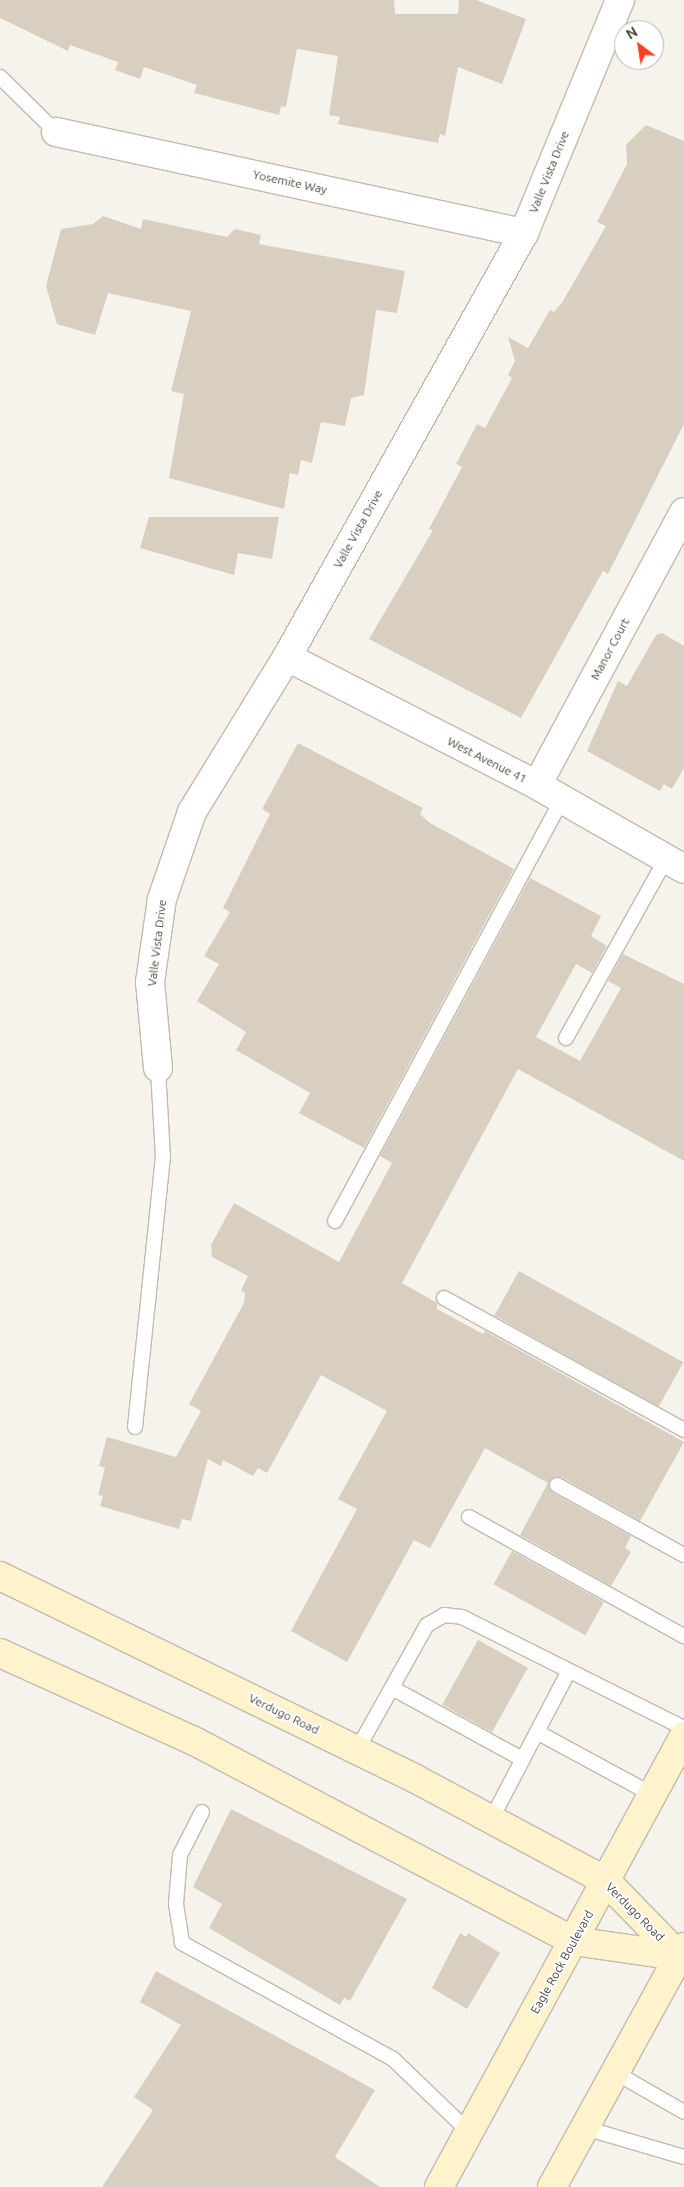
<!DOCTYPE html>
<style>
body{margin:0}
#map{position:relative;width:684px;height:2187px;overflow:hidden;background:#f6f3ec;font-family:Ubuntu,sans-serif}
div>[style]{position:absolute}
.building>*{inset:0;background:#d8cfc1;transform-origin:0 0}
.roads{filter:drop-shadow(1px 0 #c2bbae) drop-shadow(-1px 0 #c2bbae) drop-shadow(0 1px #c2bbae) drop-shadow(0 -1px #c2bbae)}
.service>*{height:14px;margin:-7px;padding:0 7px;transform-origin:7px;border-radius:7px;background:#fff}
.minor>*{height:28px;margin:-14px;padding:0 14px;transform-origin:14px;border-radius:14px;background:#fff}
.secondary>*{height:28px;margin:-14px;padding:0 14px;transform-origin:14px;border-radius:14px;background:#fff3cd}
span{translate:-50% -50%;white-space:nowrap;text-align:center;line-height:1.15;-webkit-text-stroke:4px #fff;paint-order:stroke}
.street-label{font-size:12px;color:#4b4439}
.north{position:absolute;left:614px;top:20px;width:50px;height:50px;box-sizing:border-box;background:#fff;border:1px solid #b7b4b0;border-radius:50%;rotate:329deg;font-size:14px;font-weight:700;line-height:20px;text-align:center;color:#4b4439}
.north::after{content:'';display:block;margin:auto;width:18px;height:22px;background:#fc3f1d;clip-path:polygon(50% 0,100% 100%,50% 72%,0 100%)}
</style>
<div id="map">
<div class="building">
<i style="clip-path:polygon(0 0,394px 0,395px 14px,458px 14px,459px 0,476px 0,526px 19px,502px 84px,458px 67px,445px 136px,440px 134px,438px 143px,338px 124px,340px 117px,329px 115px,338px 56px,297px 49px,286px 107px,281px 106px,279px 115px,194px 93px,197px 85px,144px 67px,140px 79px,115px 70px,118px 62px,70px 45px,68px 51px,0 18px)"></i>
<i style="clip-path:polygon(646px 125px,684px 141px,684px 424px,608px 574px,603px 571px,521px 718px,369px 639px,433px 530px,429px 529px,462px 467px,456px 464px,477px 424px,485px 428px,512px 378px,508px 375px,515px 361px,508px 337px,528px 348px,550px 310px,554px 312px,563px 301px,606px 226px,597px 222px,627px 164px,626px 145px)"></i>
<i style="clip-path:polygon(103px 216px,141px 229px,143px 219px,227px 237px,235px 229px,261px 235px,259px 244px,405px 271px,397px 313px,376px 310px,364px 395px,351px 398px,345px 426px,321px 422px,312px 463px,301px 460px,298px 475px,290px 473px,284px 509px,169px 478px,184px 394px,171px 391px,191px 311px,108px 293px,95px 335px,57px 324px,46px 286px,61px 229px,93px 224px)"></i>
<i style="clip-path:polygon(149px 517px,279px 517px,272px 559px,238px 553px,234px 575px,140px 548px)"></i>
<i style="clip-path:polygon(662px 633px,684px 646px,684px 768px,672px 789px,664px 784px,660px 791px,587px 751px,618px 681px,627px 686px,656px 635px)"></i>
<i style="clip-path:polygon(298px 743px,423px 808px,420px 814px,430px 823px,514px 869px,364px 1148px,299px 1113px,310px 1093px,236px 1050px,246px 1032px,197px 1001px,219px 964px,204px 956px,230px 912px,223px 908px,270px 814px,262px 809px)"></i>
<i style="clip-path:polygon(530px 878px,601px 916px,591px 936px,607px 946px,592px 973px,576px 964px,536px 1037px,580px 1061px,621px 988px,608px 981px,623px 954px,684px 984px,684px 1161px,518px 1069px,402px 1283px,437px 1303px,437px 1309px,483px 1334px,485px 1331px,684px 1442px,640px 1521px,561px 1477px,549px 1481px,553px 1493px,631px 1536px,625px 1548px,631px 1552px,611px 1586px,520px 1535px,548px 1483px,485px 1448px,430px 1548px,414px 1540px,347px 1662px,291px 1631px,357px 1509px,338px 1499px,387px 1411px,321px 1375px,267px 1473px,258px 1468px,253px 1476px,223px 1460px,221px 1466px,208px 1459px,191px 1521px,182px 1519px,179px 1529px,100px 1506px,103px 1496px,98px 1495px,105px 1468px,99px 1466px,107px 1437px,176px 1457px,201px 1411px,189px 1404px,244px 1303px,245px 1293px,241px 1290px,248px 1276px,212px 1257px,211px 1245px,234px 1203px,339px 1262px,392px 1163px,380px 1156px)"></i>
<i style="left:519px;top:1271px;width:188px;height:51px;rotate:29deg"></i>
<i style="left:512px;top:1551px;width:105px;height:38px;rotate:29deg"></i>
<i style="left:478px;top:1640px;width:57px;height:74px;rotate:29deg"></i>
<i style="clip-path:polygon(231px 1809px,407px 1899px,350px 2001px,344px 1998px,340px 2005px,209px 1928px,222px 1904px,193px 1887px)"></i>
<i style="clip-path:polygon(460px 1933px,466px 1937px,468px 1933px,500px 1953px,467px 2009px,432px 1988px)"></i>
<i style="clip-path:polygon(156px 1971px,375px 2090px,335px 2157px,380px 2187px,102px 2187px,153px 2110px,134px 2097px,181px 2025px,140px 2002px)"></i>
</div>
<div class="roads">
<div class="service">
<i style="left:0;top:77px;width:78px;rotate:44.5deg"></i>
<i style="left:566px;top:1038px;width:205px;rotate:-60.8deg"></i>
<i style="left:335px;top:1221px;width:479px;rotate:-61.7deg"></i>
<i style="left:444px;top:1298px;width:274px;rotate:28.8deg"></i>
<i style="left:135px;top:1427px;width:270px;rotate:-84.1deg"></i>
<i style="left:163px;top:1158px;width:90px;rotate:-93.2deg"></i>
<i style="left:557px;top:1485px;width:145px;rotate:28.9deg"></i>
<i style="left:469px;top:1517px;width:246px;rotate:29deg"></i>
<i style="left:392px;top:1688px;width:148px;rotate:28.6deg"></i>
<i style="left:537px;top:1732px;width:132px;rotate:28.5deg"></i>
<i style="left:357px;top:1750px;width:143px;rotate:-60.8deg"></i>
<i style="left:427px;top:1625px;width:20px;rotate:-30deg"></i>
<i style="left:444px;top:1615px;width:18px;rotate:6deg"></i>
<i style="left:462px;top:1617px;width:248px;rotate:26.6deg"></i>
<i style="left:202px;top:1812px;width:48px;rotate:117.1deg"></i>
<i style="left:180px;top:1855px;width:49px;rotate:94.7deg"></i>
<i style="left:176px;top:1904px;width:39px;rotate:81deg"></i>
<i style="left:182px;top:1943px;width:241px;rotate:28.8deg"></i>
<i style="left:393px;top:2059px;width:105px;rotate:43.8deg"></i>
<i style="left:491px;top:1820px;width:168px;rotate:-62.4deg"></i>
<i style="left:616px;top:2073px;width:78px;rotate:29.8deg"></i>
<i style="left:585px;top:2128px;width:103px;rotate:16.3deg"></i>
</div>
<div class="minor">
<i style="left:56px;top:132px;width:479px;rotate:12.2deg"></i>
<i style="left:287px;top:657px;width:281px;rotate:27.1deg"></i>
<i style="left:537px;top:785px;width:169px;rotate:29.7deg"></i>
<i style="left:537px;top:785px;width:310px;rotate:-61.7deg"></i>
<i style="left:158px;top:1068px;width:86px;rotate:-95.3deg"></i>
<i style="left:150px;top:982px;width:84px;rotate:-81.8deg"></i>
<i style="left:162px;top:899px;width:92px;rotate:-71deg"></i>
<i style="left:192px;top:812px;width:182px;rotate:-58.5deg"></i>
<i style="left:287px;top:657px;width:486px;rotate:-60.8deg"></i>
<i style="left:524px;top:233px;width:252px;rotate:-67.6deg"></i>
</div>
<div class="secondary">
<i style="left:0;top:1576px;width:461px;rotate:26deg"></i>
<i style="left:414px;top:1778px;width:218px;rotate:28.2deg"></i>
<i style="left:606px;top:1881px;width:105px;rotate:45.8deg"></i>
<i style="left:0;top:1653px;width:213px;rotate:24.4deg"></i>
<i style="left:194px;top:1741px;width:429px;rotate:27.8deg"></i>
<i style="left:573px;top:1941px;width:107px;rotate:8.1deg"></i>
<i style="left:439px;top:2187px;width:513px;rotate:-61.49deg"></i>
<i style="left:552px;top:2187px;width:274px;rotate:-61.2deg"></i>
</div>
</div>
<div class="street-label">
<span style="left:549px;top:172px;rotate:-68deg">Valle Vista Drive</span>
<span style="left:290px;top:182px;rotate:12deg">Yosemite Way</span>
<span style="left:358px;top:529px;rotate:-61deg">Valle Vista Drive</span>
<span style="left:610px;top:649px;rotate:-62deg">Manor Court</span>
<span style="left:487px;top:760px;rotate:27deg">West Avenue 41</span>
<span style="left:157px;top:943px;rotate:-83deg">Valle Vista Drive</span>
<span style="left:284px;top:1714px;rotate:26deg">Verdugo Road</span>
<span style="left:635px;top:1912px;rotate:45deg">Verdugo Road</span>
<span style="left:562px;top:1962px;rotate:-61deg">Eagle Rock Boulevard</span>
</div>
<div class="north">N</div>
</div>
